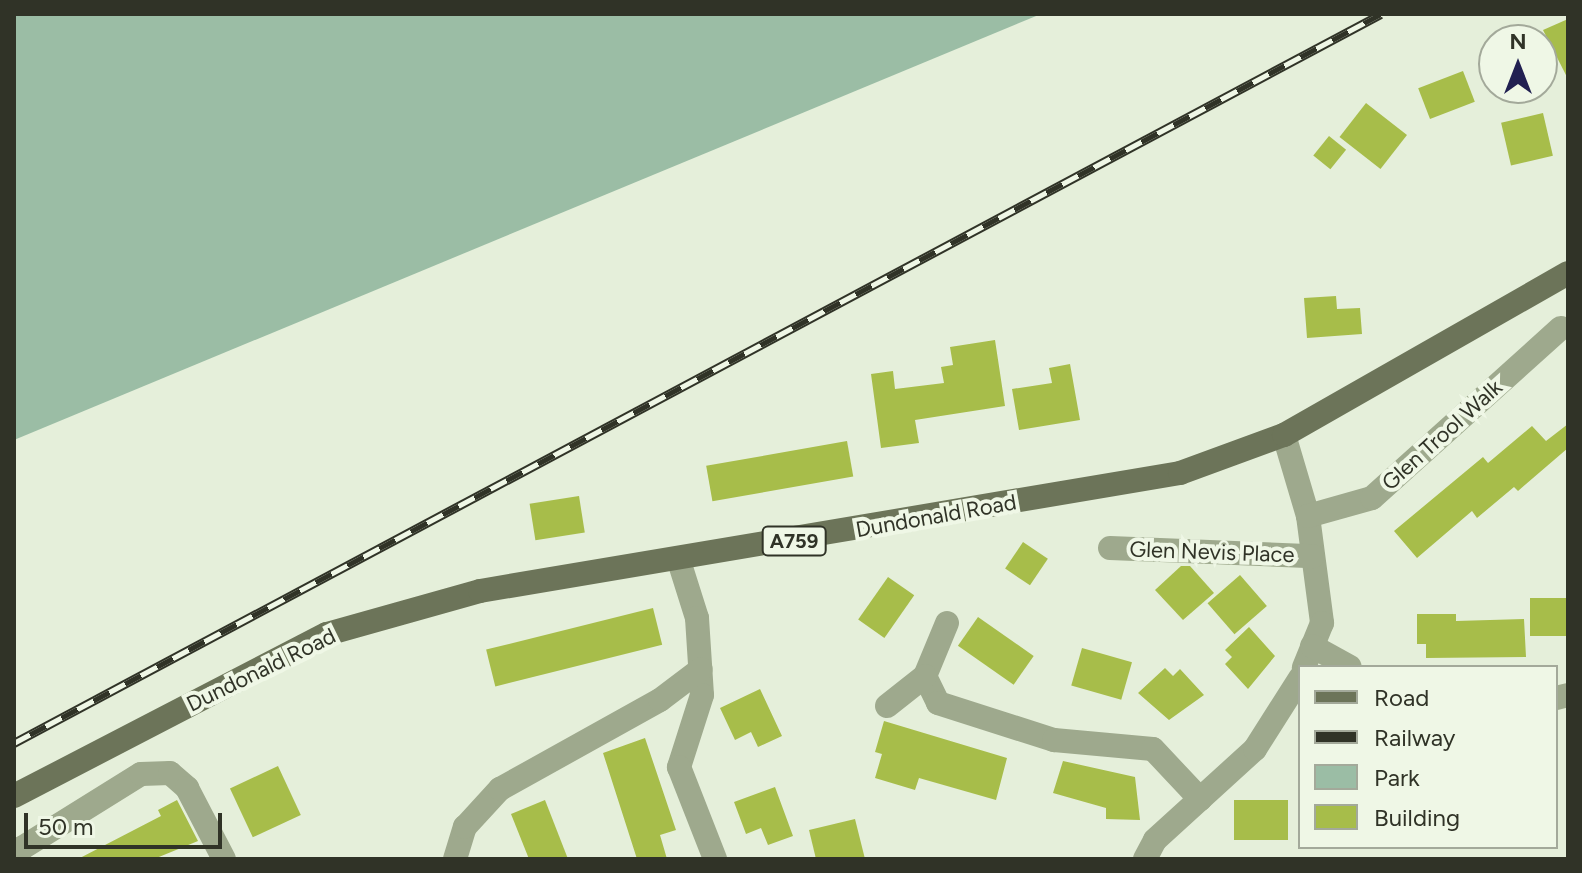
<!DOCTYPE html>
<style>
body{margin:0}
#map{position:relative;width:1582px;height:873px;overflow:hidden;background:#e5efda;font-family:Figtree,sans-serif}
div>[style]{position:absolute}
.green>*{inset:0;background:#9bbda5}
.building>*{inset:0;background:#a7bd4a;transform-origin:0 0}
.street>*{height:24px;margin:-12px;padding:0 12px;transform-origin:12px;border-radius:12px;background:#9ea98d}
.primary>*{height:24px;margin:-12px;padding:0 12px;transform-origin:12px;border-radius:12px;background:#6c7459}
.rail>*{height:9px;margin-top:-4.5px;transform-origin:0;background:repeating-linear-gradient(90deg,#eff7e6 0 18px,#303327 0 36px);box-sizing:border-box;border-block:2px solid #303327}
span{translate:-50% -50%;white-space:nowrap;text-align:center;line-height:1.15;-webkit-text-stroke:8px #eff7e6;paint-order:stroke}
.shield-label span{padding:2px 6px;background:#eff7e6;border:2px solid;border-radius:6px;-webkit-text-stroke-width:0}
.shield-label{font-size:20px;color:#303327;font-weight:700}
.street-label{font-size:22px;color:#303327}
.frame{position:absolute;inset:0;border:16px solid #303327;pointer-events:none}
.legend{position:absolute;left:1298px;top:665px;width:260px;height:184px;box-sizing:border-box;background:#eff7e6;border:2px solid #a3a99a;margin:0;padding:10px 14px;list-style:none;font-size:24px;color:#303327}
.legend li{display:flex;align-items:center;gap:16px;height:40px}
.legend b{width:40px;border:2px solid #a3a99a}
.north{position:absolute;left:1478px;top:24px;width:80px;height:80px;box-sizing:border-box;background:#eff7e6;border:2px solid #a3a99a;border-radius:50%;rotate:0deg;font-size:22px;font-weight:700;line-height:32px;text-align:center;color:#303327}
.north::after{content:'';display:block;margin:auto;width:28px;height:36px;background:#212051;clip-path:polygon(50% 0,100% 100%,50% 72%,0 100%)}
.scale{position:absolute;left:24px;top:813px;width:198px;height:36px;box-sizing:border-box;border:4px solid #303327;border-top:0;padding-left:10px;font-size:24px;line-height:28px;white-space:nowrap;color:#303327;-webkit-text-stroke:6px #eff7e6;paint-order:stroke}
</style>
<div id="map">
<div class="green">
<i style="clip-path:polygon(14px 14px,1041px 14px,14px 440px)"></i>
</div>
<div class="building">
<i style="clip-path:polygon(1568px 19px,1568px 79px,1543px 30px)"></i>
<i style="left:1463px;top:71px;width:33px;height:48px;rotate:69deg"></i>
<i style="left:1366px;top:103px;width:52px;height:43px;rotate:38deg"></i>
<i style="left:1543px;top:113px;width:44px;height:43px;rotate:77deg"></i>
<i style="left:1329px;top:136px;width:22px;height:25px;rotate:39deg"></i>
<i style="clip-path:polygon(1336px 296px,1337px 309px,1360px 308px,1362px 334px,1307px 338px,1304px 298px)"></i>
<i style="clip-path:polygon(995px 340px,1005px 406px,915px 420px,919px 443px,881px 448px,871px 374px,893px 371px,895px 389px,944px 383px,941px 367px,953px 365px,950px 347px)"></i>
<i style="clip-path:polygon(1070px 364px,1080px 420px,1019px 430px,1012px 389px,1052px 383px,1049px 368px)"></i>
<i style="clip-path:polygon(1568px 424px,1568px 448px,1518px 491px,1514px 487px,1477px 518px,1472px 511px,1417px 558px,1394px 531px,1483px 457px,1488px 463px,1532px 426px,1546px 441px)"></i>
<i style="left:847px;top:441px;width:36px;height:143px;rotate:80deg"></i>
<i style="left:579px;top:496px;width:37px;height:50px;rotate:81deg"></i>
<i style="left:1023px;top:542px;width:30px;height:32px;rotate:34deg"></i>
<i style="clip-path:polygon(1181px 566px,1190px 566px,1214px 593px,1183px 620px,1155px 590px)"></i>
<i style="left:1240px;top:575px;width:41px;height:43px;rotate:49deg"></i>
<i style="left:888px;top:577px;width:32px;height:52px;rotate:35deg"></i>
<i style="left:1568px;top:598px;width:38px;height:38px;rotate:90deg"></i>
<i style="left:653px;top:608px;width:38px;height:172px;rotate:76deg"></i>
<i style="clip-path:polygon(1417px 614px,1456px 614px,1456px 621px,1524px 619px,1526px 657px,1426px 658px,1426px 644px,1417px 644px)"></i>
<i style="left:978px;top:617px;width:68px;height:35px;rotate:35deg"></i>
<i style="clip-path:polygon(1249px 627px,1275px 656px,1248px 689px,1225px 664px,1232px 657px,1225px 650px)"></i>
<i style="left:1082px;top:648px;width:52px;height:39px;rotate:16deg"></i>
<i style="clip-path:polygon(1165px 668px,1173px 676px,1180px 669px,1204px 695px,1169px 720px,1138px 693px)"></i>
<i style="clip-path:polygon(760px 689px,782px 736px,758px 747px,751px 732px,735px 740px,720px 708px)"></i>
<i style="clip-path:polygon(884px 721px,1007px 758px,996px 800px,919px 778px,915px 790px,875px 778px,882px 754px,875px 752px)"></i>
<i style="clip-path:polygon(645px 738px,676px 830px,660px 835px,667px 859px,637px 859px,603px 753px)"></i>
<i style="clip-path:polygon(1063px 761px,1135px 777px,1140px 820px,1106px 819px,1106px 808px,1053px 793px)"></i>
<i style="left:278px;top:766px;width:54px;height:53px;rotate:65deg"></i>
<i style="clip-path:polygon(775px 787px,793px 836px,768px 845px,761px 828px,746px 834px,734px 802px)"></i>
<i style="clip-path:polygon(177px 800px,198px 841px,154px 859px,78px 859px,161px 816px,158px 810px)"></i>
<i style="clip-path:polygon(545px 800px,568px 859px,529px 859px,511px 814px)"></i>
<i style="left:1234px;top:800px;width:54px;height:40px"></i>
<i style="clip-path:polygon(855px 819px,865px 859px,816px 859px,809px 830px)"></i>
</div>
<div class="street">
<i style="left:1284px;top:435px;width:84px;rotate:73.5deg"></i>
<i style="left:1308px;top:516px;width:108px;rotate:82.5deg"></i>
<i style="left:1322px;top:623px;width:48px;rotate:112.2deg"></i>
<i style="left:1308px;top:516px;width:66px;rotate:-15.7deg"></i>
<i style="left:1372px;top:498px;width:254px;rotate:-42deg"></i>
<i style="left:1110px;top:548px;width:203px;rotate:2.3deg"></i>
<i style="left:679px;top:561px;width:60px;rotate:72.5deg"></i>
<i style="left:697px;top:618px;width:77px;rotate:86.3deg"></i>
<i style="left:702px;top:695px;width:76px;rotate:107.7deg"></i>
<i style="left:679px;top:767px;width:99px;rotate:68.6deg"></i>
<i style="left:947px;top:623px;width:57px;rotate:112.5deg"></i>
<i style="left:925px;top:676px;width:30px;rotate:64deg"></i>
<i style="left:938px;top:703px;width:122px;rotate:17.7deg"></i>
<i style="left:1054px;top:740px;width:99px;rotate:5.2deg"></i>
<i style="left:1153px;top:749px;width:69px;rotate:46.8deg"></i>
<i style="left:1312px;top:646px;width:43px;rotate:28.9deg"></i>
<i style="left:1556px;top:698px;width:12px;rotate:-14deg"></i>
<i style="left:887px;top:706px;width:48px;rotate:-38.3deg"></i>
<i style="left:15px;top:859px;width:13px;rotate:-58deg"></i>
<i style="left:22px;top:848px;width:140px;rotate:-31.9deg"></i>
<i style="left:141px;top:774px;width:29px;rotate:-2deg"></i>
<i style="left:170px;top:773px;width:23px;rotate:41deg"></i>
<i style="left:187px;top:788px;width:80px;rotate:62.5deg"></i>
<i style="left:455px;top:859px;width:34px;rotate:-73deg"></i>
<i style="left:465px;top:827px;width:52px;rotate:-47.4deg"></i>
<i style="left:500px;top:789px;width:183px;rotate:-29.1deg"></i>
<i style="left:660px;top:700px;width:51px;rotate:-37.1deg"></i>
<i style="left:1145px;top:859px;width:21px;rotate:-62deg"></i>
<i style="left:1155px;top:840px;width:135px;rotate:-42.3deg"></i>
<i style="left:1255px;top:749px;width:84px;rotate:-57.6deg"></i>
</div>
<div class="primary">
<i style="left:14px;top:796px;width:352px;rotate:-27.4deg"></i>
<i style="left:327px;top:634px;width:159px;rotate:-15.7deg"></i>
<i style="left:480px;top:591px;width:710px;rotate:-9.57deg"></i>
<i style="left:1180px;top:473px;width:111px;rotate:-20.1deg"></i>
<i style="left:1284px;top:435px;width:327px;rotate:-29.7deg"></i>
</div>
<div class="rail">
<i style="left:14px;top:743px;width:1549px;rotate:-28.07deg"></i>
</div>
<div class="shield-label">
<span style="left:794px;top:541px">A759</span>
</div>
<div class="street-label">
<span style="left:1442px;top:435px;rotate:-42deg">Glen Trool Walk</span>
<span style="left:936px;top:516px;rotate:-10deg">Dundonald Road</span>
<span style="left:1212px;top:552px;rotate:2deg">Glen Nevis Place</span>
<span style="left:261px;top:670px;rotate:-26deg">Dundonald Road</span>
</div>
<div class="frame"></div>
<ul class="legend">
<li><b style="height:10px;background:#6c7459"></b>Road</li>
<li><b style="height:10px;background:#303327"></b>Railway</li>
<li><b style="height:22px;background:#9bbda5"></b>Park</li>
<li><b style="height:22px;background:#a7bd4a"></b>Building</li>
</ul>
<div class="north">N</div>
<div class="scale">50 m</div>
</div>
